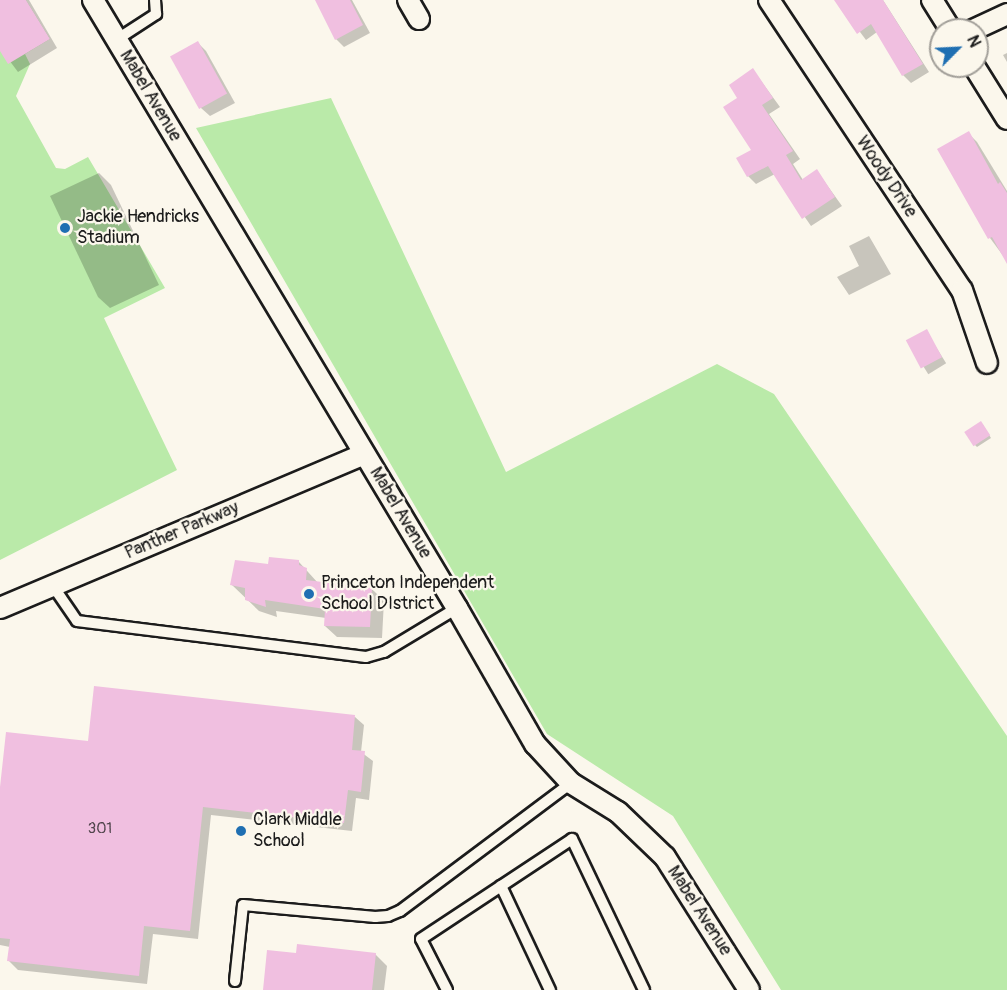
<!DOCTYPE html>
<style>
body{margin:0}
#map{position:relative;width:1007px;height:990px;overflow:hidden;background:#fbf7ec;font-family:Pangolin,sans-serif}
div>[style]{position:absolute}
.green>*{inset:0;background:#baeaa9}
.shadow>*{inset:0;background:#0003;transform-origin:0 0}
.building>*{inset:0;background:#f0bfe0;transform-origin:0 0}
.roads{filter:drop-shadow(2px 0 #1c1c1c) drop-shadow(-2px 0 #1c1c1c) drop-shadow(0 2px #1c1c1c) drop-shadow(0 -2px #1c1c1c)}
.lane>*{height:10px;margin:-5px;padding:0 5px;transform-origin:5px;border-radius:5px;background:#fbf7ec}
.street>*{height:20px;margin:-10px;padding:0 10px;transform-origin:10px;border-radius:10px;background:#fbf7ec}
.dots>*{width:16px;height:16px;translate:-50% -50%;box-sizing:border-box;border:3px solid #fbf7ec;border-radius:50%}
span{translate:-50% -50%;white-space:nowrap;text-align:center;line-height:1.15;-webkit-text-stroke:4.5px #fbf7ec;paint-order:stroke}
.number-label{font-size:15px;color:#51454d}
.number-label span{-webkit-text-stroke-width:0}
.street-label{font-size:18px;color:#1c1c1c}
.poi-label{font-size:18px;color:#1c1c1c}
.left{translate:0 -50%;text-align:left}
.north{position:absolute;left:929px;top:18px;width:60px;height:60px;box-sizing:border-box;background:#fbf7ec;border:2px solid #a29f99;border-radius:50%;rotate:66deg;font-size:16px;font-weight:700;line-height:24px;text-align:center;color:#1c1c1c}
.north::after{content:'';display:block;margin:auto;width:21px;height:27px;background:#1f6fb2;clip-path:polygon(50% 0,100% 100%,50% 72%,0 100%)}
</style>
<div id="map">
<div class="green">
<i style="clip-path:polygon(0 0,26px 0,50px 39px,25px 54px,30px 64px,16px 96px,56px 168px,65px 169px,88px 157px,165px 288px,104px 318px,177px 470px,0 560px)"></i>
<i style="clip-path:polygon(331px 98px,506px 472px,717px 364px,774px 394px,1007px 736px,1007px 990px,781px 990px,673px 816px,547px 734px,196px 128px)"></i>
</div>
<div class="shadow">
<i style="clip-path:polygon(0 0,29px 0,57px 48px,18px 72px,0 48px)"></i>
<i style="clip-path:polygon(316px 0,352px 0,370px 33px,344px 47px,336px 39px)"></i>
<i style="clip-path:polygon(836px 0,883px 0,929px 72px,911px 83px,903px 75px,877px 32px,866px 40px)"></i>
<i style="clip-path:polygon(197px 42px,206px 51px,235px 103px,210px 116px,201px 108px)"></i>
<i style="clip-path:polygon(1007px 53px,1007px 62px,1003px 55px)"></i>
<i style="clip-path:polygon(753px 70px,780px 107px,769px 114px,800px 159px,793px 164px,803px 180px,817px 171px,842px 206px,811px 226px,775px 174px,756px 184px,748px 176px,753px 150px,739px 98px)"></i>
<i style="clip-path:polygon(968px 133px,977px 142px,1007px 191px,1007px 261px,990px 238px)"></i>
<i style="clip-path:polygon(99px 173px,111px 185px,159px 285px,110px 308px,98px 297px,50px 196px)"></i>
<i style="clip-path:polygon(869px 236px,891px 274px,849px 295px,837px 277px,859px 266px,849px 246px)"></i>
<i style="left:926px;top:331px;width:38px;height:21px;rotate:58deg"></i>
<i style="clip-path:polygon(983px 425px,991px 438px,977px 447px,975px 445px)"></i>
<i style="clip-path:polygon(299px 562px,318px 583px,372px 589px,384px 601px,382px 638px,337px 637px,325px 626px,326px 618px,276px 611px,277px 617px,259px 611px,232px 585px,270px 566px)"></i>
<i style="clip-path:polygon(355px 717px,364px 725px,361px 752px,373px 761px,369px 800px,356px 798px,352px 831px,211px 815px,198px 939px,153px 934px,147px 984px,18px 970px,9px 961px,10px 947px,0 945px,0 801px,89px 743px)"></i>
<i style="clip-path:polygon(297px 954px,375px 954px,387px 966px,384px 990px,265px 990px)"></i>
</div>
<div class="building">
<i style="clip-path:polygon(0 0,26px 0,50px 39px,8px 64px,0 51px)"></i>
<i style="clip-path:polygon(315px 0,350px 0,363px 25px,335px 40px)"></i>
<i style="clip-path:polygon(834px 0,883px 0,923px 64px,902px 76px,871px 24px,857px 34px)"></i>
<i style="left:198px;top:41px;width:60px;height:32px;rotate:61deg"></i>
<i style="clip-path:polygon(753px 68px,773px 98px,762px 105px,793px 151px,786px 155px,801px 180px,817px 169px,835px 197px,802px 219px,768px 166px,747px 177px,736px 158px,751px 150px,723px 107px,737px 98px,729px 85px)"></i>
<i style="clip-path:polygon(969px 131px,998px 184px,1000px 182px,1007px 193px,1007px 264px,992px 237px,988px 239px,937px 149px)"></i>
<i style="left:927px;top:329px;width:32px;height:24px;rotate:62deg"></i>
<i style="left:981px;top:421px;width:17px;height:20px;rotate:57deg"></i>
<i style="clip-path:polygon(269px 557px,299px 560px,299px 565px,307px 568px,306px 580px,372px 588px,370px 627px,324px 626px,325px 609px,265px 600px,266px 607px,245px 600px,245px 588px,230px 585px,235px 560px,268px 564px)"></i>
<i style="clip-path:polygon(94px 686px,355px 715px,352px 750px,365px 751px,361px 792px,348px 790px,344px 823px,203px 807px,190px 931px,144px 926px,139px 976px,7px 961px,10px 939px,0 938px,0 787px,6px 732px,88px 741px)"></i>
<i style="clip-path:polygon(297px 944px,376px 953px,372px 990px,263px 990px,267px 950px,296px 953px)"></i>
</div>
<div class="roads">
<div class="lane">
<i style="left:116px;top:40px;width:48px;rotate:-33deg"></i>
<i style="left:156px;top:14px;width:14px;rotate:-94deg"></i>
<i style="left:53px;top:586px;width:42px;rotate:55.6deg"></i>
<i style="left:77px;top:621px;width:291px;rotate:7.1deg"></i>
<i style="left:366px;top:657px;width:19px;rotate:-16deg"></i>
<i style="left:384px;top:652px;width:85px;rotate:-31.1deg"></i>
<i style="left:501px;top:886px;width:115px;rotate:64.8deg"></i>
<i style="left:235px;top:981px;width:76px;rotate:-84deg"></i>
<i style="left:243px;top:905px;width:133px;rotate:5.2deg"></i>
<i style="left:375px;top:917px;width:13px;rotate:-4deg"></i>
<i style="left:388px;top:916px;width:13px;rotate:-23deg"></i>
<i style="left:400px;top:911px;width:214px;rotate:-36.8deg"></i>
<i style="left:447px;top:990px;width:57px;rotate:-117deg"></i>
<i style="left:421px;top:939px;width:181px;rotate:-33.5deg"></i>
<i style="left:572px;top:839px;width:167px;rotate:64.5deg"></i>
</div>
<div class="street">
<i style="left:93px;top:0;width:709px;rotate:59.09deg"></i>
<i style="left:457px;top:608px;width:157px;rotate:60.2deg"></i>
<i style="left:535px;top:744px;width:53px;rotate:47.3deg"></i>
<i style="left:571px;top:783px;width:55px;rotate:31.7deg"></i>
<i style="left:618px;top:812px;width:65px;rotate:43.8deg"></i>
<i style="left:665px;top:857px;width:157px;rotate:57.7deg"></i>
<i style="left:408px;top:0;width:22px;rotate:60deg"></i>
<i style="left:769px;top:0;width:348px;rotate:56.4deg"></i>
<i style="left:962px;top:290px;width:77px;rotate:71.1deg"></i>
<i style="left:932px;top:0;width:36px;rotate:58deg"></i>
<i style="left:973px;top:30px;width:38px;rotate:-25deg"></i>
<i style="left:974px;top:66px;width:62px;rotate:58.1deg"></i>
<i style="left:0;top:608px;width:395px;rotate:-22.9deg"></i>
</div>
</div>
<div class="dots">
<i style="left:65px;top:228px;background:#1f6fb2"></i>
<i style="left:309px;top:594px;background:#1f6fb2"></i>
<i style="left:241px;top:831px;background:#1f6fb2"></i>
</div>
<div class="number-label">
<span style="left:100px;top:829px">301</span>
</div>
<div class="street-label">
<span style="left:150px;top:96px;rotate:59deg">Mabel Avenue</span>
<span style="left:886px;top:177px;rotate:56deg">Woody Drive</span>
<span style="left:400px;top:513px;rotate:59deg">Mabel Avenue</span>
<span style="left:182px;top:531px;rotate:-23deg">Panther Parkway</span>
<span style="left:699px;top:911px;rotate:57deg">Mabel Avenue</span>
</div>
<div class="poi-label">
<span class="left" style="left:77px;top:228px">Jackie Hendricks<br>Stadium</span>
<span class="left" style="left:321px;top:594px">Princeton Independent<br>School DIstrict</span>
<span class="left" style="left:253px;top:831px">Clark Middle<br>School</span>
</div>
<div class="north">N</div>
</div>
